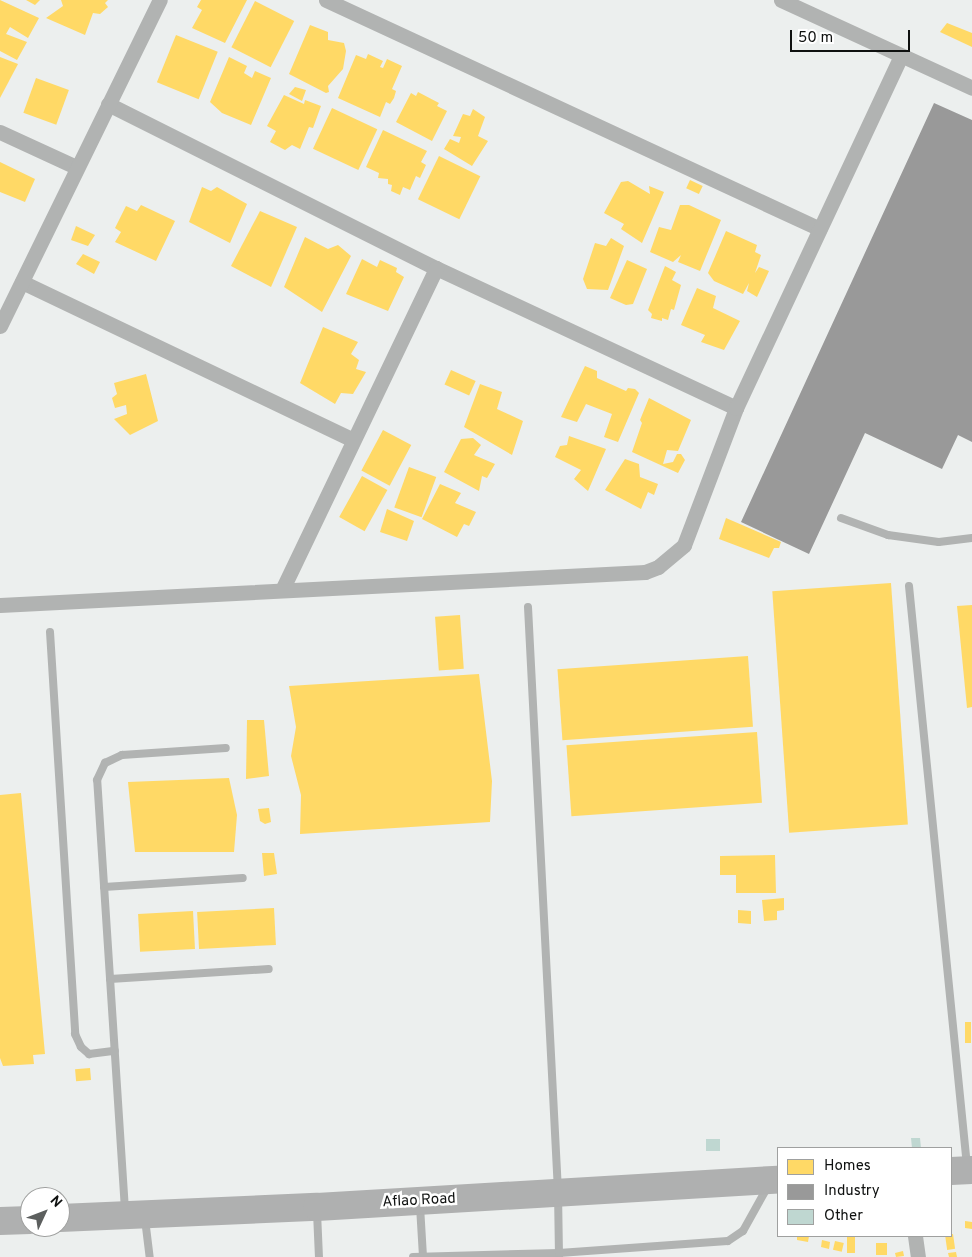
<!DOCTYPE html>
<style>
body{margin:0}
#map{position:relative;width:972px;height:1257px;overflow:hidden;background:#ecefee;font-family:Overpass,sans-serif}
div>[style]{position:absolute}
.homes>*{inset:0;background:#ffd966;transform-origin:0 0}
.industry>*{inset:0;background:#999}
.building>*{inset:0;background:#bfd7d1;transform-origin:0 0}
.lane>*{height:8px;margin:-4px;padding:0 4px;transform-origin:4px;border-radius:4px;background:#b1b3b2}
.street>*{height:15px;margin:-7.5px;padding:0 7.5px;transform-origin:7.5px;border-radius:7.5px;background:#b1b3b2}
.highway>*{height:28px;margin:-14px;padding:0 14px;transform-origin:14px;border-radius:14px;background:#afb0b0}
span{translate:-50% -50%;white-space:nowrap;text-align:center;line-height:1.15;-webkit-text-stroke:5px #fff;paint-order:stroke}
.street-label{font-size:15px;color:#0f1110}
.legend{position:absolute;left:777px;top:1147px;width:175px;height:90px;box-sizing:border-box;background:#fff;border:1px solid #9fa09f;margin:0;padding:6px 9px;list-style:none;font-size:15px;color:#0f1110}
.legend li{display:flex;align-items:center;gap:10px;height:25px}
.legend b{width:25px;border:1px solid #9fa09f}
.north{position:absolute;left:20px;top:1187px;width:50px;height:50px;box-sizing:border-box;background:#fff;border:1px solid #9fa09f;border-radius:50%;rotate:47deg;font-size:14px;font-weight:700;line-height:20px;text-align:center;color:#0f1110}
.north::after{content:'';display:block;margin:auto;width:18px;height:22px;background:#5c5f5e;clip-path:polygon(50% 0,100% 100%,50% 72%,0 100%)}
.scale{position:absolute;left:790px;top:30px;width:120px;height:22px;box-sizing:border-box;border:2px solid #0f1110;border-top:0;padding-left:6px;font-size:15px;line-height:18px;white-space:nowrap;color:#0f1110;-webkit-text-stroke:4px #fff;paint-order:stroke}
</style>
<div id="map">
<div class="homes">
<i style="clip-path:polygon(0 0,39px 18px,28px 38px,10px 27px,6px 34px,27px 42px,17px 60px,0 51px)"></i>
<i style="clip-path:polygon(26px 0,40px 0,35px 5px)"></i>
<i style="clip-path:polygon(61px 0,108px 0,105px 3px,108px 7px,100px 14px,93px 13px,85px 35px,46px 18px,63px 6px)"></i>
<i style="clip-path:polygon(201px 0,247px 0,225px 43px,192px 28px,202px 10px,197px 7px)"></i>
<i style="left:255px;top:1px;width:44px;height:52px;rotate:27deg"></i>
<i style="clip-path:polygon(947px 23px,972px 33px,972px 47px,940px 32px)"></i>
<i style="clip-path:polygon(310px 25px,328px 32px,328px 40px,344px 43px,346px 51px,343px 69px,328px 86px,329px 92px,326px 93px,289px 74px)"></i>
<i style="left:176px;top:35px;width:45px;height:51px;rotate:22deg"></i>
<i style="clip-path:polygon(368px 54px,383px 61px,380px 67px,383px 68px,387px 59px,402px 66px,392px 89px,396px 91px,394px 98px,390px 104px,386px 102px,380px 117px,338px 98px,356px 55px,366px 59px)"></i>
<i style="clip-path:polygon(0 57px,18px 64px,0 98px)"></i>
<i style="clip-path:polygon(229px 57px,247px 66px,244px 73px,252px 78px,255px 71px,271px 78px,251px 125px,222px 113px,210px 102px)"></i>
<i style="left:36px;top:78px;width:35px;height:37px;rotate:20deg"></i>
<i style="clip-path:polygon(295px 87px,306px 90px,302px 101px,289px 94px)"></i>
<i style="clip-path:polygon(418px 92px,439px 103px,437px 106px,447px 111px,432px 141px,396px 122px,411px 93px,416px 96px)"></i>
<i style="clip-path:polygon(284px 95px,304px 104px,305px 100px,321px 106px,313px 128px,309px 127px,300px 149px,292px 145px,285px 150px,270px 142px,276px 131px,267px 126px)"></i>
<i style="left:332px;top:108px;width:50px;height:45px;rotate:25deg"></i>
<i style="clip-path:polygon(473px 109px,485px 117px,478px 136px,488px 141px,472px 166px,444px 149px,450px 139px,459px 143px,461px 137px,453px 136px,463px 114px,470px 116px)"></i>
<i style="clip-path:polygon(383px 130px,427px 151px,421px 162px,426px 165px,420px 178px,416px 176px,410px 190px,403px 187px,400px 195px,391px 191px,392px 185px,388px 184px,388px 179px,378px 178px,379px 173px,366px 167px)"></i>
<i style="left:439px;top:156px;width:46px;height:48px;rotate:26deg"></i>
<i style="clip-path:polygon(0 162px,35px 179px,25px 202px,0 192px)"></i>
<i style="left:690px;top:180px;width:14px;height:9px;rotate:25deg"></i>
<i style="clip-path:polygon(628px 181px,650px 194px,649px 186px,664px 192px,642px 243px,621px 229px,624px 224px,604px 213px,621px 182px)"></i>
<i style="clip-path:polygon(202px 187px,211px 191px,217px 187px,247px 204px,230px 243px,189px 222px)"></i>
<i style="clip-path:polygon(141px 205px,175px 221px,156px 261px,115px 242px,121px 232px,115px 228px,126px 206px,137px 211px)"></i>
<i style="clip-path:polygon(680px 205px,689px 205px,721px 220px,700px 271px,678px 262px,681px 255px,673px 262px,650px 252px,659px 227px,671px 230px)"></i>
<i style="clip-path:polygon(260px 211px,297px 227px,271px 287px,231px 266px)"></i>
<i style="clip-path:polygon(76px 226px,95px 235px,88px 246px,71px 240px)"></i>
<i style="clip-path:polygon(726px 231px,757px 245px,755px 252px,761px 255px,755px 273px,759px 267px,769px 271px,757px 297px,747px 291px,749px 283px,743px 294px,714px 281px,708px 273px)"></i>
<i style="clip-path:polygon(305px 237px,328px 249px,338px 245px,351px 256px,322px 312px,284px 287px)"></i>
<i style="clip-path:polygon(611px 238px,624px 246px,608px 290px,587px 289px,583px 279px,595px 243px,606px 246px)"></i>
<i style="clip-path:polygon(83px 254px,100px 262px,94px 274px,76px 264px)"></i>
<i style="clip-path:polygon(362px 259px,377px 267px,380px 260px,397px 268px,396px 272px,404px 277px,388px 311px,346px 294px)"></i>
<i style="clip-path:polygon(627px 260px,647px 269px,633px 304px,626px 305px,610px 298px)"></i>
<i style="clip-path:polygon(665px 266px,676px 272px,672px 280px,681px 285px,674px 310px,671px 309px,668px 320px,662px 318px,662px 321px,651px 318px,652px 314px,648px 310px)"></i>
<i style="clip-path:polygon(697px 288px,716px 296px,713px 308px,740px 321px,724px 350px,701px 342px,705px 335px,681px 325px)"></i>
<i style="clip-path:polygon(323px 327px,358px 342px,351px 354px,359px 360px,356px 369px,366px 372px,353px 394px,341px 393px,335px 404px,300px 383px)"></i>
<i style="clip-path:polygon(585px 366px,597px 371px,597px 378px,626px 391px,628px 388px,635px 389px,639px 393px,618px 442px,604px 437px,612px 414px,586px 404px,577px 422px,561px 417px)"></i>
<i style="left:451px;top:370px;width:27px;height:16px;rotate:24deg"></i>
<i style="clip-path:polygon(146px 374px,158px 421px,130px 435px,114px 419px,127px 414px,126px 405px,115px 408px,112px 398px,117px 394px,114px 383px)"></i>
<i style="clip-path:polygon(480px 384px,502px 392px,497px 409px,523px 421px,512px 455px,464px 427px)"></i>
<i style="clip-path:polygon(649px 398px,691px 420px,678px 451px,667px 450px,663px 464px,673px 462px,677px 454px,681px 454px,685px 460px,678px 473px,632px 452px,642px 423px,640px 420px)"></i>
<i style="left:383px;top:430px;width:32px;height:46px;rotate:28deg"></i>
<i style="clip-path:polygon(569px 436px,606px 449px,588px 491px,574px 479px,581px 470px,555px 457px,560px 446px,567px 445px)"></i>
<i style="clip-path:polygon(473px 438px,481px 445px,474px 455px,495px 464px,487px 478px,482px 476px,479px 491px,444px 472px,461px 439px)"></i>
<i style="clip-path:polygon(625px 459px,639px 464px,640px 477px,658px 484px,654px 495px,648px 492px,641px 509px,605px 490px)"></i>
<i style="left:409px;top:467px;width:29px;height:43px;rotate:20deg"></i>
<i style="left:362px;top:476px;width:29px;height:47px;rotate:29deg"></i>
<i style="clip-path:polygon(440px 484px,461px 493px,455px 503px,476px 512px,469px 526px,464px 524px,457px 537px,422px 519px)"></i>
<i style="clip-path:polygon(387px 509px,414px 521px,407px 541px,380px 532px)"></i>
<i style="clip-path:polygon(726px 518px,781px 542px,779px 548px,774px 548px,769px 558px,719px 539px)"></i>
<i style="left:891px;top:583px;width:242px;height:119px;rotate:86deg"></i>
<i style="clip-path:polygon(972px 605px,972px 707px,967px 708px,957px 606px)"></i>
<i style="left:460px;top:615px;width:54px;height:25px;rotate:86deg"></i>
<i style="left:748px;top:656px;width:71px;height:191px;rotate:86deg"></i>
<i style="clip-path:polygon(479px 674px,492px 781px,490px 822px,300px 834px,301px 795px,291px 756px,296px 727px,289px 686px)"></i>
<i style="clip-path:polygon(247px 720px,264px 720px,269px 776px,246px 779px)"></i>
<i style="left:757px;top:732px;width:71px;height:191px;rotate:86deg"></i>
<i style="clip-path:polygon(229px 778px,237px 815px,234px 852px,135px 852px,128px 782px)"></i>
<i style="clip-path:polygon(21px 793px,45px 1054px,33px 1055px,34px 1064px,3px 1066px,0 1058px,0 795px)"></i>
<i style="clip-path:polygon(269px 808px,271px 822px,265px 824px,260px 821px,258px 809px)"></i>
<i style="clip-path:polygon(262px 853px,274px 853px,277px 874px,264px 876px)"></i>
<i style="clip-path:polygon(775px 855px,776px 893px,736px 893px,736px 875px,720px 875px,720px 856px)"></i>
<i style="clip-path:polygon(784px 898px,784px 910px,777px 911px,777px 920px,764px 921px,762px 900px)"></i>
<i style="left:274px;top:908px;width:37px;height:77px;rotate:87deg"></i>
<i style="clip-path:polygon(738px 910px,751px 911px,751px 924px,738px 923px)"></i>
<i style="left:193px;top:911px;width:38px;height:55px;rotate:87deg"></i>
<i style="left:965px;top:1022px;width:6px;height:21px"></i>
<i style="left:90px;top:1068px;width:12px;height:15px;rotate:85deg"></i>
<i style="clip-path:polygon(965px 1221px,972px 1222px,972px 1229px,965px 1228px)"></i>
<i style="left:953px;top:1234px;width:15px;height:8px;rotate:82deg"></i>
<i style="clip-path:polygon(797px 1236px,809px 1236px,808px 1242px,797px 1240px)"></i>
<i style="left:847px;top:1236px;width:8px;height:17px"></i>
<i style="clip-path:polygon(822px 1240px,830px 1242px,829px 1249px,821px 1247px)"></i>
<i style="left:835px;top:1241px;width:9px;height:9px;rotate:13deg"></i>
<i style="left:876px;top:1243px;width:11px;height:12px"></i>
<i style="clip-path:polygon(903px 1251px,904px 1256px,896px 1257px,895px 1253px)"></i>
<i style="clip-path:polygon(956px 1252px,957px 1257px,949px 1257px,948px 1253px)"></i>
</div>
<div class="industry">
<i style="clip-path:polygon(934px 103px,972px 120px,972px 442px,958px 435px,942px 469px,865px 433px,809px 554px,741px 522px)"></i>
</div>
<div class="building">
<i style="clip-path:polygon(911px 1138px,920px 1138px,921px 1148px,912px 1148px)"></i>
<i style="left:706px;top:1139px;width:14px;height:12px"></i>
</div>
<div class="lane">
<i style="left:841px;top:518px;width:50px;rotate:19.9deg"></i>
<i style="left:888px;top:535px;width:51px;rotate:7.8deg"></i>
<i style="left:939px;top:542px;width:33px;rotate:-7deg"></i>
<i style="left:909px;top:586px;width:583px;rotate:84.29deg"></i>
<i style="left:528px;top:607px;width:586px;rotate:87.06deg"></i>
<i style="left:558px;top:1192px;width:65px;rotate:89.1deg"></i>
<i style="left:50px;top:632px;width:403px;rotate:86.4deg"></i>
<i style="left:75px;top:1034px;width:14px;rotate:65deg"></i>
<i style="left:81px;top:1047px;width:11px;rotate:41deg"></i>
<i style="left:89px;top:1054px;width:26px;rotate:-7deg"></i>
<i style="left:104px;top:887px;width:139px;rotate:-3.7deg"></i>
<i style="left:110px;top:979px;width:159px;rotate:-3.6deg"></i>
<i style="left:420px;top:1206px;width:51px;rotate:86.6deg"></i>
<i style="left:125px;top:1210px;width:431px;rotate:-93.7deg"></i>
<i style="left:97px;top:780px;width:19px;rotate:-65deg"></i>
<i style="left:105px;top:763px;width:19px;rotate:-25deg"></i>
<i style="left:122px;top:755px;width:104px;rotate:-3.9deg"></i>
<i style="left:317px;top:1212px;width:45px;rotate:87.5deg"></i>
<i style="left:145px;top:1219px;width:38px;rotate:83deg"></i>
<i style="left:413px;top:1257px;width:146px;rotate:-1.6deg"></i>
<i style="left:559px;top:1253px;width:169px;rotate:-4.1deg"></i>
<i style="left:728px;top:1241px;width:18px;rotate:-34deg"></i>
<i style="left:743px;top:1231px;width:51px;rotate:-60.9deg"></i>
</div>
<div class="street">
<i style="left:326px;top:0;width:544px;rotate:24.87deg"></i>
<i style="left:781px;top:0;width:210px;rotate:24.7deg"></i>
<i style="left:108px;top:104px;width:367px;rotate:26.6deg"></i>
<i style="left:436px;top:268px;width:331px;rotate:25deg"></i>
<i style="left:0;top:132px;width:84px;rotate:24.7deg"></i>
<i style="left:22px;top:282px;width:365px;rotate:25.5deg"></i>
<i style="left:0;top:326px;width:363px;rotate:-63.9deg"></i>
<i style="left:282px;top:590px;width:357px;rotate:-64.4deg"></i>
<i style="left:0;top:605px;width:646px;rotate:-2.93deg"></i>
<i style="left:645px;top:572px;width:14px;rotate:-21deg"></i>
<i style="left:658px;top:567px;width:34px;rotate:-40deg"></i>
<i style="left:684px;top:545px;width:147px;rotate:-69.2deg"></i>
<i style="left:736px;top:408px;width:389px;rotate:-64.9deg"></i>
<i style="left:915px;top:1236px;width:21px;rotate:82deg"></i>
</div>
<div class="highway">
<i style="left:951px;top:1171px;width:21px;rotate:-3deg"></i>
<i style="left:60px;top:1218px;width:257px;rotate:-2.5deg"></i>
<i style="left:317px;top:1207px;width:462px;rotate:-3.4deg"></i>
<i style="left:0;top:1221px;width:30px;rotate:-2deg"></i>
</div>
<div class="street-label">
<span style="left:419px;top:1201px;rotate:-3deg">Aflao Road</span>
</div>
<ul class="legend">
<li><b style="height:14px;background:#ffd966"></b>Homes</li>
<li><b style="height:14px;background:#999"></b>Industry</li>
<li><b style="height:14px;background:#bfd7d1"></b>Other</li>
</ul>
<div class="north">N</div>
<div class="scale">50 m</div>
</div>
